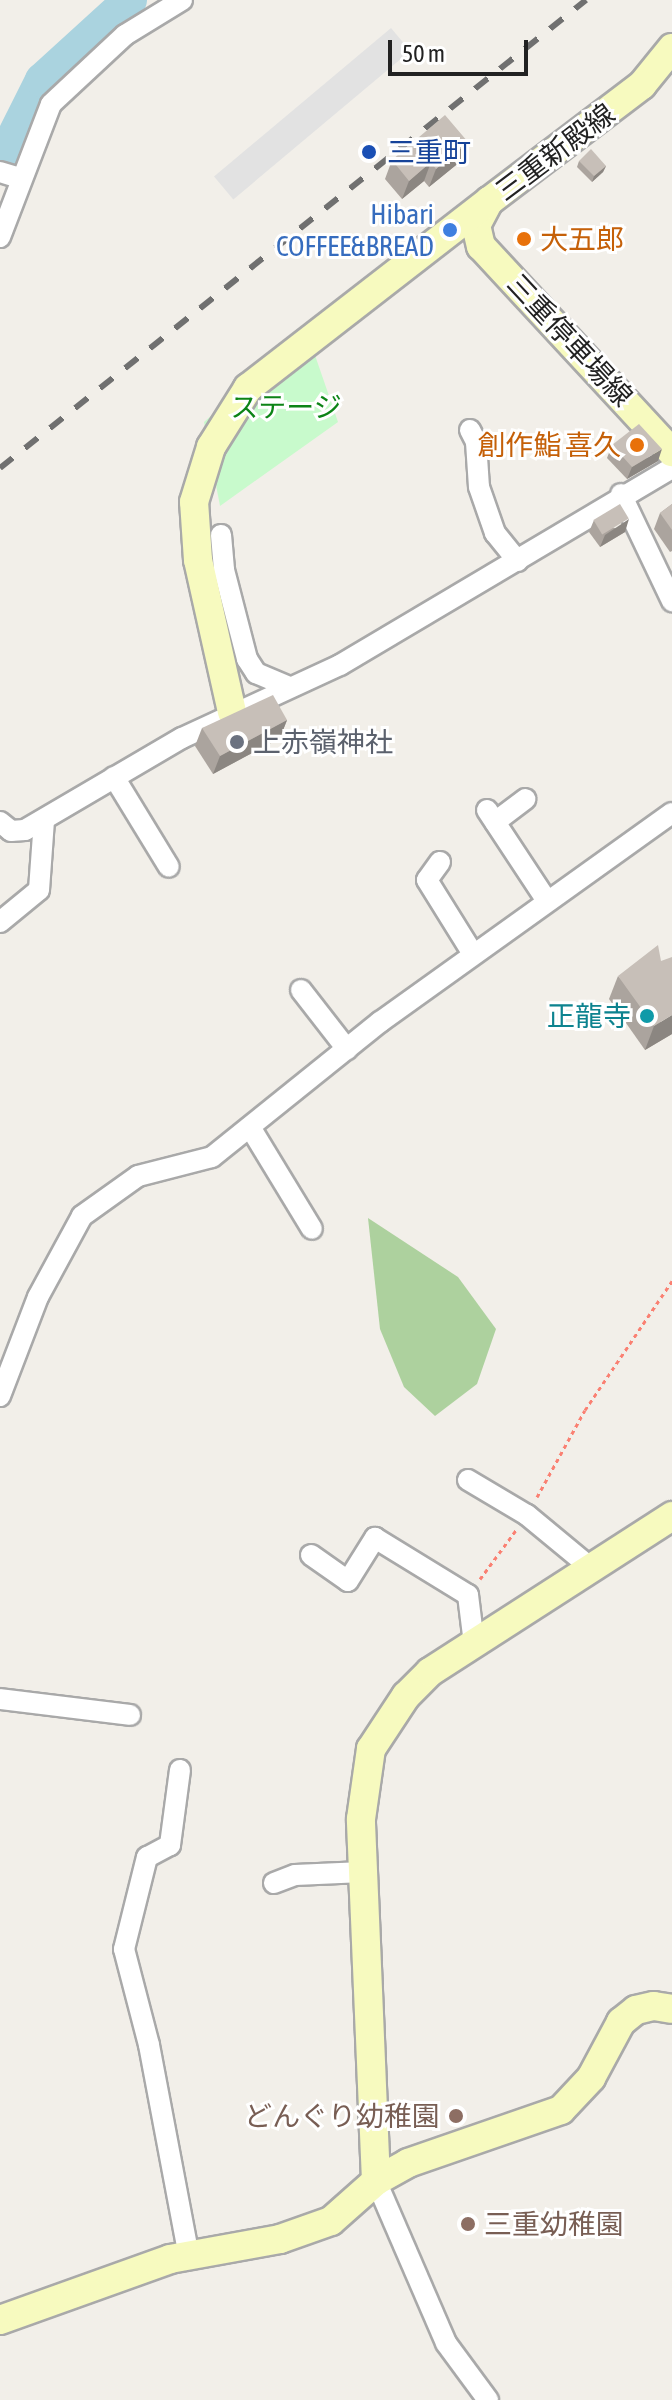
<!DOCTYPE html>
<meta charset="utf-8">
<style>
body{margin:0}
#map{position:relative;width:672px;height:2400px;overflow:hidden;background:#f2efe9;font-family:"Asap Condensed","Noto Sans JP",sans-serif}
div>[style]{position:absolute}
.forest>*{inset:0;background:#add19e}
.park>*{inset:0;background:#c8facc}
.parking>*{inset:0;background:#e2e2e2;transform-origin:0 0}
.river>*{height:34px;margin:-17px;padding:0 17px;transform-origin:17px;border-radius:17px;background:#aad3df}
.path>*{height:3px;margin-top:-1.5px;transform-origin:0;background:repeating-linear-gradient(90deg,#fa8072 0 4px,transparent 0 8px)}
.roads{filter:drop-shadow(2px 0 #a9a9a9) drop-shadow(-2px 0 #a9a9a9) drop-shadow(0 2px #a9a9a9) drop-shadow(0 -2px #a9a9a9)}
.street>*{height:20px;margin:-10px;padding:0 10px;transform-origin:10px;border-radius:10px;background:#fff}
.secondary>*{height:28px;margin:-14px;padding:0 14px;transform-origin:14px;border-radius:14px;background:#f7fabf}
.rail>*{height:6px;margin-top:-3px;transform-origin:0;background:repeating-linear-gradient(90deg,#707070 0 16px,transparent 0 32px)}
.wall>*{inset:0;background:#aba49e}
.shaded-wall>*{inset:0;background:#8b8681}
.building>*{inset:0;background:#c7bfb8;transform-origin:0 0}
.dots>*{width:22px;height:22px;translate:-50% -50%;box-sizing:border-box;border:4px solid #fff;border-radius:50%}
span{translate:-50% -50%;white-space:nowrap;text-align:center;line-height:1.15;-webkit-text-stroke:6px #fff;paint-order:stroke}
.transit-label{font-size:28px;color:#164399}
.left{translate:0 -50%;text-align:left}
.street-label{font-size:28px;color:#222}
.shop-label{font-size:28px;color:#366cbe}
.right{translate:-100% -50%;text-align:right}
.food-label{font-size:28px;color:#c56008}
.park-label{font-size:28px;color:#0c8416}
.worship-label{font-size:28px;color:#5b616d}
.culture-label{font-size:28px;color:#0d838f}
.education-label{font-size:28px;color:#785e54}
.scale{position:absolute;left:388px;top:40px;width:140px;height:36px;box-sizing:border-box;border:4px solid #222;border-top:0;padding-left:10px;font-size:24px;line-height:28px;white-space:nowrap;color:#222;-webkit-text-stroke:6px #fff;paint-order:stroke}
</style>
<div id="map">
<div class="forest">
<i style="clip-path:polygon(368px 1218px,458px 1277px,496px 1329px,477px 1384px,435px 1416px,404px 1387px,380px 1329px)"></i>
</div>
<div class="park">
<i style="clip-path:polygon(307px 332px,338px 422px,220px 506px,204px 422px)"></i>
</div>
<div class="parking">
<i style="left:391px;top:28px;width:30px;height:231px;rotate:50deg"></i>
</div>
<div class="river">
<i style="left:0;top:164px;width:94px;rotate:-63.4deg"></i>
<i style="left:42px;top:80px;width:119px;rotate:-42.3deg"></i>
</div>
<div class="path">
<i style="left:537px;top:1497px;width:99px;rotate:-61.1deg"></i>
<i style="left:585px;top:1410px;width:156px;rotate:-56deg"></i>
<i style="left:480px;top:1579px;width:61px;rotate:-53.7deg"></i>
</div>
<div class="roads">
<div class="street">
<i style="left:0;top:172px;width:21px;rotate:17deg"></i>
<i style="left:0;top:237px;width:142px;rotate:-69deg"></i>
<i style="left:51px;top:104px;width:101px;rotate:-43deg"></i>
<i style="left:125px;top:35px;width:67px;rotate:-31.6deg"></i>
<i style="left:470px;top:430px;width:13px;rotate:63deg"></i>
<i style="left:476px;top:442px;width:45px;rotate:86.2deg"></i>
<i style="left:479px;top:487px;width:49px;rotate:70.8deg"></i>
<i style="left:495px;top:533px;width:36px;rotate:51deg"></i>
<i style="left:621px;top:494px;width:119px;rotate:64.5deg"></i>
<i style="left:221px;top:535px;width:35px;rotate:85deg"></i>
<i style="left:224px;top:570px;width:92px;rotate:75.5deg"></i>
<i style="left:247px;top:659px;width:17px;rotate:57deg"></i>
<i style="left:256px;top:673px;width:36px;rotate:23deg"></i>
<i style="left:114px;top:777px;width:105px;rotate:58.6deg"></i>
<i style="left:487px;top:810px;width:109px;rotate:56.6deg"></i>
<i style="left:0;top:822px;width:14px;rotate:39deg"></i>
<i style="left:11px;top:831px;width:14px;rotate:-4deg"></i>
<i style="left:25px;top:830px;width:182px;rotate:-30.4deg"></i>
<i style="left:182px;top:738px;width:174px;rotate:-24.8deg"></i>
<i style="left:340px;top:665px;width:386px;rotate:-30.7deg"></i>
<i style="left:495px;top:822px;width:38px;rotate:-37deg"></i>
<i style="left:440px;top:862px;width:22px;rotate:126deg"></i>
<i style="left:427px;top:880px;width:87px;rotate:58.1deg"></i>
<i style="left:0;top:922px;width:50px;rotate:-39.4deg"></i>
<i style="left:39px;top:890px;width:70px;rotate:-85.9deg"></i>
<i style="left:301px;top:990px;width:75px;rotate:52.1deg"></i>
<i style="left:250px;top:1127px;width:119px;rotate:58.7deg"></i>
<i style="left:0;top:1396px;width:106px;rotate:-69deg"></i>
<i style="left:38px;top:1297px;width:92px;rotate:-61.5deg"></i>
<i style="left:82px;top:1216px;width:69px;rotate:-35.5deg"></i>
<i style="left:138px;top:1176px;width:76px;rotate:-14.4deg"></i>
<i style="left:212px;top:1157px;width:216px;rotate:-38.8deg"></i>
<i style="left:380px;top:1022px;width:359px;rotate:-35.6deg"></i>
<i style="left:468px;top:1480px;width:69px;rotate:30.7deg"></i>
<i style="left:527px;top:1515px;width:83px;rotate:39.6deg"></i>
<i style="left:311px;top:1555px;width:45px;rotate:35.1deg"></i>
<i style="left:348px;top:1581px;width:51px;rotate:-57.9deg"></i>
<i style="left:375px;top:1538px;width:109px;rotate:31.5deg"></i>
<i style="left:468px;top:1595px;width:49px;rotate:83deg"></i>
<i style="left:0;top:1699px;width:131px;rotate:7deg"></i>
<i style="left:180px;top:1770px;width:76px;rotate:97.6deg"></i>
<i style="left:170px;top:1845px;width:26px;rotate:152deg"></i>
<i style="left:147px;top:1857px;width:95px;rotate:104deg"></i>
<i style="left:124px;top:1949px;width:99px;rotate:75.4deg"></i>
<i style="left:149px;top:2045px;width:215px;rotate:79.3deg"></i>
<i style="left:274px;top:1883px;width:22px;rotate:-21deg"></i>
<i style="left:295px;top:1875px;width:68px;rotate:-2.5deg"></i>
<i style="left:376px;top:2181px;width:176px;rotate:66.6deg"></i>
<i style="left:446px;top:2343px;width:71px;rotate:53.6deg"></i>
</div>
<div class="secondary">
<i style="left:672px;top:48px;width:48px;rotate:129deg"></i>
<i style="left:642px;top:85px;width:192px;rotate:142.8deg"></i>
<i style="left:489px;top:201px;width:27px;rotate:118deg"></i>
<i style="left:476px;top:225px;width:22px;rotate:77deg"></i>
<i style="left:481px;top:246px;width:281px;rotate:47.2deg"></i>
<i style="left:232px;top:712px;width:156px;rotate:-102.6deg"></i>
<i style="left:198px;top:560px;width:58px;rotate:-93.9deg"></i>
<i style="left:194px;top:502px;width:58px;rotate:-72.8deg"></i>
<i style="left:211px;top:447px;width:70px;rotate:-57.9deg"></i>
<i style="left:248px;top:388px;width:305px;rotate:-37.8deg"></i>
<i style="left:376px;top:2181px;width:362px;rotate:-92.4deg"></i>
<i style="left:361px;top:1819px;width:71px;rotate:-81.9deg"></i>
<i style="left:371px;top:1749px;width:64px;rotate:-56.6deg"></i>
<i style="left:406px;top:1696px;width:34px;rotate:-45deg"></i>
<i style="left:430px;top:1672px;width:288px;rotate:-32.8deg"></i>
<i style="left:0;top:2320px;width:181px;rotate:-19.7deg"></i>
<i style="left:170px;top:2259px;width:112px;rotate:-10.3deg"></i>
<i style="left:280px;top:2239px;width:54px;rotate:-19.4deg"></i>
<i style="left:331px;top:2221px;width:60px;rotate:-41.6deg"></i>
<i style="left:376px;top:2181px;width:37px;rotate:-29deg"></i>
<i style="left:408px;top:2163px;width:162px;rotate:-19.1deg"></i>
<i style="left:561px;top:2110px;width:44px;rotate:-46.8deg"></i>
<i style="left:591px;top:2078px;width:64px;rotate:-61.8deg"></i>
<i style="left:621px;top:2022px;width:19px;rotate:-39deg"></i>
<i style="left:636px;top:2010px;width:18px;rotate:-13deg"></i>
<i style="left:654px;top:2006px;width:18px;rotate:9deg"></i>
</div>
</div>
<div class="rail">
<i style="left:0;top:468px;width:750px;rotate:-38.61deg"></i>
</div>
<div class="wall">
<i style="clip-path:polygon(392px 160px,461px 161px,429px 187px,424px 181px,402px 199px,385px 179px)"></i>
<i style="clip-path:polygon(579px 161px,606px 166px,603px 172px,592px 182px,577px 167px)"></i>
<i style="clip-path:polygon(612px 445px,658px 461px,627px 479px,607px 458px)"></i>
<i style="clip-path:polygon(672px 504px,672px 551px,670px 552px,654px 529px,660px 513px)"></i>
<i style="clip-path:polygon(594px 520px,625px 532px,600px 547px,589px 532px)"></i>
<i style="clip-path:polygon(287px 720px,280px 738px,213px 774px,195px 746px,202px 728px)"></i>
<i style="clip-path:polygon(618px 976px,672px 1034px,645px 1050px,609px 999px)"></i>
</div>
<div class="shaded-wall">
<i style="clip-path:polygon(468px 142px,461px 161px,429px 187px,436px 169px)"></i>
<i style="clip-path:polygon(431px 162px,424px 181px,402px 199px,409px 181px)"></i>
<i style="clip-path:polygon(606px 166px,603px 172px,592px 182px,594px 176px)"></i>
<i style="clip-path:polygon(662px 449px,658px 461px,627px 479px,632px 467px)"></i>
<i style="clip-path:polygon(629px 519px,625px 532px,600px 547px,605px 535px)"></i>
<i style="clip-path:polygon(287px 720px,280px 738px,213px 774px,220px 756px)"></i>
<i style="clip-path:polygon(672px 1015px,672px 1034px,645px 1050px,654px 1026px)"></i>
</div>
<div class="building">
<i style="clip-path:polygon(445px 115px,468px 142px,436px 169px,431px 162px,409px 181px,392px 160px)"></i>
<i style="clip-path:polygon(591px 149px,606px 166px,594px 176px,579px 161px)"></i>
<i style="clip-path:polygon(639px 424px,662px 449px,632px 467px,612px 445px)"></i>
<i style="left:620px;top:504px;width:17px;height:31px;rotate:59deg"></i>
<i style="clip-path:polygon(672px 504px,672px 530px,660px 513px)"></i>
<i style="clip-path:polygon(273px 695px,287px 720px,220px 756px,202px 728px)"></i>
<i style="clip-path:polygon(658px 945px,661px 961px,672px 957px,672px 1015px,654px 1026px,618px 976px)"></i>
</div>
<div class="dots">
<i style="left:369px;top:152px;background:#1a4fb4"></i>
<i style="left:450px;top:230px;background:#3f7fe0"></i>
<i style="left:524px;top:239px;background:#e8710a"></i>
<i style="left:637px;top:445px;background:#e8710a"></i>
<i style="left:237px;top:742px;background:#6b7280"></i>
<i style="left:647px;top:1016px;background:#0f9aa8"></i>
<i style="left:456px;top:2116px;background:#8d6e63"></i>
<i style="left:468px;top:2224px;background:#8d6e63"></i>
</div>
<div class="transit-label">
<span class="left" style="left:387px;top:152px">三重町</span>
</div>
<div class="street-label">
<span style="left:555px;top:152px;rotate:-37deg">三重新殿線</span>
<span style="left:570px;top:340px;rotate:47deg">三重停車場線</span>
</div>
<div class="shop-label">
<span class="right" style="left:434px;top:230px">Hibari<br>COFFEE&amp;BREAD</span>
</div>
<div class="food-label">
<span class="left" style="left:540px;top:239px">大五郎</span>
<span class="right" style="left:621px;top:445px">創作鮨 喜久</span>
</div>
<div class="park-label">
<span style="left:286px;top:407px">ステージ</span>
</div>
<div class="worship-label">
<span class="left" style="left:253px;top:742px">上赤嶺神社</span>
</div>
<div class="culture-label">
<span class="right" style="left:631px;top:1016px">正龍寺</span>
</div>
<div class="education-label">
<span class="right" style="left:440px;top:2116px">どんぐり幼稚園</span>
<span class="left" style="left:484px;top:2224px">三重幼稚園</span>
</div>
<div class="scale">50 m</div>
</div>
